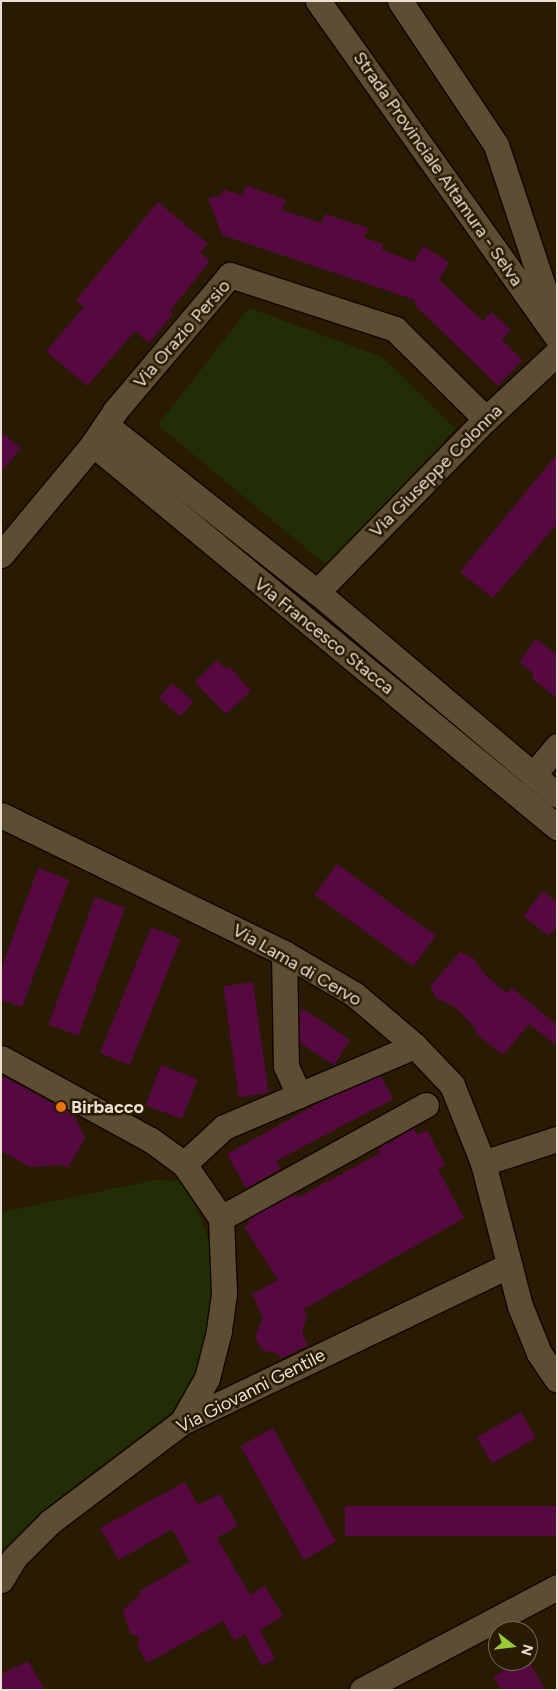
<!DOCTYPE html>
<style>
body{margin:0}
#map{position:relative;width:558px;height:1691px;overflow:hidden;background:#291b02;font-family:Figtree,sans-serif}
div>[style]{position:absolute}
.green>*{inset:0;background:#212d04}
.building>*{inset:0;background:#560940;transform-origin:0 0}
.roads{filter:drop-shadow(1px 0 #110500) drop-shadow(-1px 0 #110500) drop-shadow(0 1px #110500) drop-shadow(0 -1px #110500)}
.minor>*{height:25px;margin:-12.5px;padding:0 12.5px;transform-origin:12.5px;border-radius:12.5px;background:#5d4d33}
.dots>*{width:14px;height:14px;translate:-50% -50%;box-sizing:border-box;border:2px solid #291b02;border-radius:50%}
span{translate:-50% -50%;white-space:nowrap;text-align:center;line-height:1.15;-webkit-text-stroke:5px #291b02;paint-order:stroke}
.street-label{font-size:18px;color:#eae1d2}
.poi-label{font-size:18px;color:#eae1d2;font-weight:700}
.left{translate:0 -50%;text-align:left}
.frame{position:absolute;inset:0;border:2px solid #eae1d2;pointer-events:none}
.north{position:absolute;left:488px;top:1621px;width:50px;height:50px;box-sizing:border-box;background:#291b02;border:1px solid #766a55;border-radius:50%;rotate:106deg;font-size:14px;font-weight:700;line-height:20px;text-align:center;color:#eae1d2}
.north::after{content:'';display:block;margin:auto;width:18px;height:22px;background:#98cb37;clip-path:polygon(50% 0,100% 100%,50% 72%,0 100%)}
</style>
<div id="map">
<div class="green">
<i style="clip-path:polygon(249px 308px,382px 357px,456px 429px,326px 565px,158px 425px)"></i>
<i style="clip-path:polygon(156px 1180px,180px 1181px,194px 1202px,211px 1245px,217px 1276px,205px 1359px,180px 1406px,56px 1500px,1px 1558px,1px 1212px)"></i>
</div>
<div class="building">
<i style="clip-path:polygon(245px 185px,286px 200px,281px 210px,322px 223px,325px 214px,368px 228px,364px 238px,383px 244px,382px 250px,414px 262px,423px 246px,449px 262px,439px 280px,483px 321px,491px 312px,511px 330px,502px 340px,522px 360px,498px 386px,415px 305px,415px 300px,222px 235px,208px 199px,222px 195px,223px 189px,243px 196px)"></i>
<i style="clip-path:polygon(158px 202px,208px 244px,200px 253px,210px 261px,170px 311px,173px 314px,149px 343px,135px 331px,87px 386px,46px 351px,84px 307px,76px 300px)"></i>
<i style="clip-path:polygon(1px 432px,21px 448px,1px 472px)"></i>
<i style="clip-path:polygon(557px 454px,557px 524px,493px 598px,460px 572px)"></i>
<i style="clip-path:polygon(536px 639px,557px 655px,557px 698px,531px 678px,534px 674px,519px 662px)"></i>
<i style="clip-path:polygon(217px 660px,226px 669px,229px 666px,251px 691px,226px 714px,195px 682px)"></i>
<i style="left:172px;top:683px;width:28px;height:20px;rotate:41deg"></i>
<i style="left:337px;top:864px;width:122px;height:38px;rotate:36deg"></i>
<i style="clip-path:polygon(38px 868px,69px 880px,22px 1007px,1px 1000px,1px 969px)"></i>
<i style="clip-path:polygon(543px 891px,557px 902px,557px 926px,549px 936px,523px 916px)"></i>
<i style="left:95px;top:897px;width:32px;height:136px;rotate:20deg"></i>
<i style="left:151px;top:927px;width:32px;height:136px;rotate:22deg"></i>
<i style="clip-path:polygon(460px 952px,473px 958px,486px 976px,507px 993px,512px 988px,557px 1025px,557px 1046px,529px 1024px,503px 1055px,475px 1033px,477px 1030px,455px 1007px,436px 998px,430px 986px)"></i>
<i style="left:253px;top:982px;width:112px;height:30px;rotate:82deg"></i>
<i style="clip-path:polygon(303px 1009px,350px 1040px,334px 1065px,300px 1043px,299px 1014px)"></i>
<i style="left:161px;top:1065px;width:39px;height:43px;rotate:21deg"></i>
<i style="clip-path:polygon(1px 1075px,74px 1115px,85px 1138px,68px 1168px,63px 1165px,30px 1167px,1px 1151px)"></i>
<i style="clip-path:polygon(381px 1076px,393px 1099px,276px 1161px,281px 1169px,246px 1188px,227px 1154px,326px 1099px)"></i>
<i style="clip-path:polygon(414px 1128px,417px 1135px,427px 1130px,445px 1165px,438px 1169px,464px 1218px,304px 1309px,307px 1316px,302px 1333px,308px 1345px,280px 1359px,278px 1354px,262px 1350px,255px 1337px,263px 1318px,252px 1294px,278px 1280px,244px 1227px,249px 1224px,247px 1220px,295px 1194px,297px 1198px,380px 1153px,378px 1149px)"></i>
<i style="left:521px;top:1412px;width:30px;height:51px;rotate:60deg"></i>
<i style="left:273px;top:1428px;width:130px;height:37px;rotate:61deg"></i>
<i style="clip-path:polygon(185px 1482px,198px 1505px,220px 1494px,238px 1526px,217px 1538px,250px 1595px,265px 1586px,283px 1616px,260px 1630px,275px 1659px,262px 1666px,245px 1634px,234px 1641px,223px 1621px,147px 1663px,138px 1647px,139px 1638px,130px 1633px,123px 1610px,141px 1594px,139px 1591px,190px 1562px,172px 1529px,119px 1560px,100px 1528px)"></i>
<i style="left:557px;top:1506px;width:30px;height:212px;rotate:90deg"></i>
<i style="clip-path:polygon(28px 1661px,45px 1690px,1px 1690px,1px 1674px)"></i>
<i style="clip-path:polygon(519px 1661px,528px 1661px,546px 1690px,502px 1690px,493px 1677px)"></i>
</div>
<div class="roads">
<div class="minor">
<i style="left:318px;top:1px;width:412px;rotate:54.6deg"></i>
<i style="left:400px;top:1px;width:173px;rotate:56.3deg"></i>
<i style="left:496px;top:145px;width:183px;rotate:71.6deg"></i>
<i style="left:106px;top:425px;width:269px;rotate:38.4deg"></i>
<i style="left:317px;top:592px;width:314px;rotate:40.2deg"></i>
<i style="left:93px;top:444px;width:602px;rotate:39.54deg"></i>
<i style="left:1px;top:555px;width:144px;rotate:-50.3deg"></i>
<i style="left:93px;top:444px;width:40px;rotate:-56deg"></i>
<i style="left:115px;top:411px;width:178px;rotate:-49.8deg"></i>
<i style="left:230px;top:275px;width:174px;rotate:18.1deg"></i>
<i style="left:395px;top:329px;width:128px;rotate:44.7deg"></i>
<i style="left:317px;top:592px;width:242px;rotate:-45.7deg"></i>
<i style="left:486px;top:419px;width:97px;rotate:-42.9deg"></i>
<i style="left:533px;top:775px;width:38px;rotate:-50deg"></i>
<i style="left:1px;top:815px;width:315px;rotate:26deg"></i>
<i style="left:284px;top:953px;width:81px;rotate:30.4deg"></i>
<i style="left:354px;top:994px;width:80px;rotate:40.4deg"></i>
<i style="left:415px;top:1046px;width:54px;rotate:46.5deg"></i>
<i style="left:452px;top:1085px;width:84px;rotate:68.3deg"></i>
<i style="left:483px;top:1163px;width:148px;rotate:75.5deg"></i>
<i style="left:520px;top:1306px;width:51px;rotate:68deg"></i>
<i style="left:539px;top:1353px;width:32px;rotate:56deg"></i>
<i style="left:284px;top:953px;width:113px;rotate:89deg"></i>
<i style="left:286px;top:1066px;width:32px;rotate:66deg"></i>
<i style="left:1px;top:1058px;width:171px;rotate:28.7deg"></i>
<i style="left:151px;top:1140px;width:41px;rotate:36deg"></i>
<i style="left:184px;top:1164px;width:65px;rotate:55.6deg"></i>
<i style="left:221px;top:1218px;width:76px;rotate:87.7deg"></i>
<i style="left:224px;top:1294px;width:37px;rotate:98deg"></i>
<i style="left:219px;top:1331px;width:49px;rotate:104.3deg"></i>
<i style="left:207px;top:1378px;width:51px;rotate:119.6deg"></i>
<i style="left:483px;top:1163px;width:78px;rotate:-18deg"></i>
<i style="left:184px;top:1164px;width:54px;rotate:-42.8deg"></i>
<i style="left:224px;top:1127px;width:207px;rotate:-23deg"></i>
<i style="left:221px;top:1218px;width:234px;rotate:-28.9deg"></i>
<i style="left:1px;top:1580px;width:26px;rotate:-59deg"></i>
<i style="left:14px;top:1558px;width:51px;rotate:-45deg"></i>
<i style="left:50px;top:1522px;width:166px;rotate:-37.1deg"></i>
<i style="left:182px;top:1422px;width:363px;rotate:-25.6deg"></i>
<i style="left:362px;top:1690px;width:221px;rotate:-27.8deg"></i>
</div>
</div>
<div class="dots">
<i style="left:61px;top:1107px;background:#e8710a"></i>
</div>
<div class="street-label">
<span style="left:438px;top:169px;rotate:55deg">Strada Provinciale Altamura - Selva</span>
<span style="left:182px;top:334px;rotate:-49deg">Via Orazio Persio</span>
<span style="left:436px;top:471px;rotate:-45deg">Via Giuseppe Colonna</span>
<span style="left:324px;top:636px;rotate:39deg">Via Francesco Stacca</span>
<span style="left:297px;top:965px;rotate:30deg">Via Lama di Cervo</span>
<span style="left:251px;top:1391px;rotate:-27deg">Via Giovanni Gentile</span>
</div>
<div class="poi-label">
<span class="left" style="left:71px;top:1107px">Birbacco</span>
</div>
<div class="frame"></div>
<div class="north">N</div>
</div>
